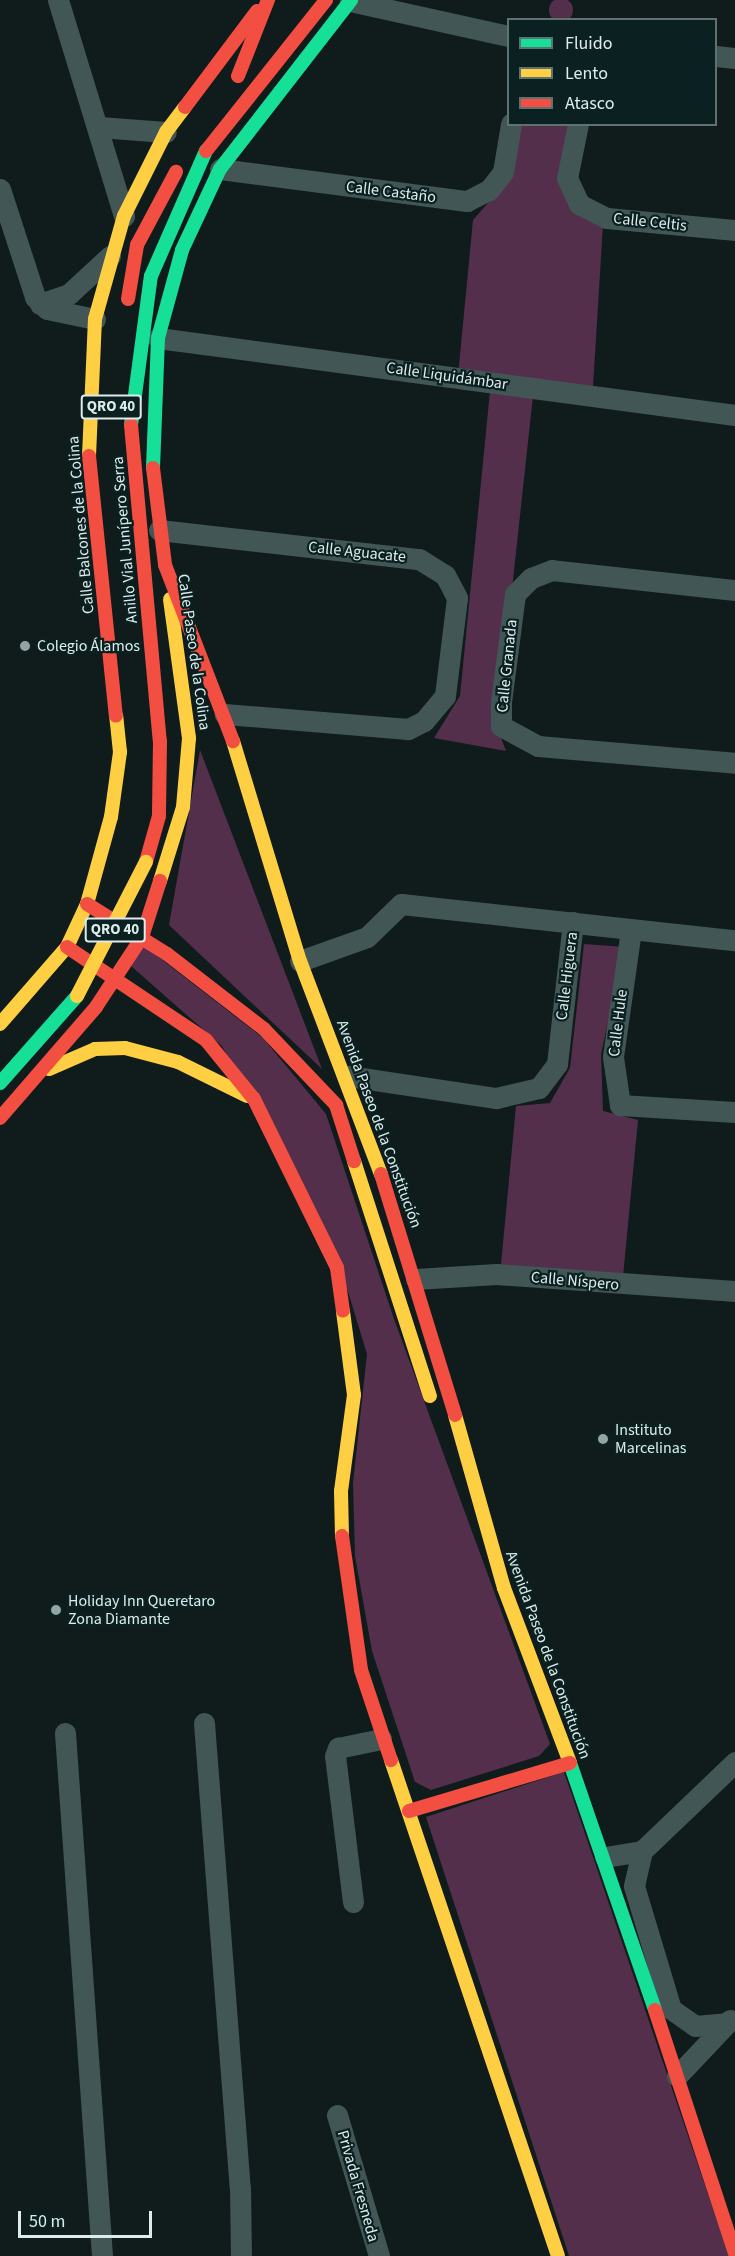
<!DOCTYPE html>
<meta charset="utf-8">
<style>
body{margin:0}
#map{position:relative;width:735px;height:2256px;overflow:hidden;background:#101c1c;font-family:"Source Sans 3",sans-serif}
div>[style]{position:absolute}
.green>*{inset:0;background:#532f4c}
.round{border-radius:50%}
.street>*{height:21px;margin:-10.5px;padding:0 10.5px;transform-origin:10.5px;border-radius:10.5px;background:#425656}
.fast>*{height:14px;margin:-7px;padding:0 7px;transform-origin:7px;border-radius:7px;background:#16e098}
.slow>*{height:14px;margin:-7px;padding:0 7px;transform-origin:7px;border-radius:7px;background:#ffcf43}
.jam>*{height:14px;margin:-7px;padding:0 7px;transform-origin:7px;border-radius:7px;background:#f24e42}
.slow-bridge>*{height:14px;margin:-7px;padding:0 7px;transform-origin:7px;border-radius:7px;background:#ffcf43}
.dots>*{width:16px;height:16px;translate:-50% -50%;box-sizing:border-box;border:3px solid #0b2121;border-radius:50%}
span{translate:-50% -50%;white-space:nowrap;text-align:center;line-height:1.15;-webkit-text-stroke:4.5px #0b2121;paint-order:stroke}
.shield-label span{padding:2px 4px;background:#0b2121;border:2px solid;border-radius:4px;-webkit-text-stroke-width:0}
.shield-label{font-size:15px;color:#deebeb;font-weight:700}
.street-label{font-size:16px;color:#deebeb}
.poi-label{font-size:16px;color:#deebeb}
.left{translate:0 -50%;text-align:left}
.legend{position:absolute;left:507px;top:18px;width:210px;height:108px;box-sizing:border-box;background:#0b2121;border:2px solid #5f7272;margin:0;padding:8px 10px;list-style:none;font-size:18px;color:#deebeb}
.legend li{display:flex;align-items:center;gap:12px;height:30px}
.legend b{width:30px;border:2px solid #5f7272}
.scale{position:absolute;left:18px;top:2211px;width:134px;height:27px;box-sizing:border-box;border:3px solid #deebeb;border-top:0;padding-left:8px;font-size:18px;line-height:21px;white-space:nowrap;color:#deebeb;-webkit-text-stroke:4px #0b2121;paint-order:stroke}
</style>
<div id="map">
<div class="green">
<i class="round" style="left:549px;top:-2px;width:24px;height:24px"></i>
<i style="clip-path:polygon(517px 125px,574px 125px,566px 179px,603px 224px,592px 403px,533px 396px,497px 727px,506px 751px,434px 738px,460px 696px,490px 391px,457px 386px,473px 220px,510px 178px)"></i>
<i style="clip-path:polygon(200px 750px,322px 1069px,169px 925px)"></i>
<i style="clip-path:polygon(584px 944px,625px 947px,601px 1054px,603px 1111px,638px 1120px,622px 1287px,500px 1275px,516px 1106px,550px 1103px,570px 1068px)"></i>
<i style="clip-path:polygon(143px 945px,263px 1038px,326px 1114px,394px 1319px,550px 1744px,539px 1756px,431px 1790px,415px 1782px,372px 1651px,355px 1556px,353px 1483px,367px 1354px,342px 1272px,222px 1046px,131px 966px)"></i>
<i style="clip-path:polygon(564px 1772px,729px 2256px,569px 2256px,426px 1817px)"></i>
</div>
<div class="street">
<i style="left:58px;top:0;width:226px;rotate:73deg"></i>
<i style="left:350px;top:1px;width:162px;rotate:12.5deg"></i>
<i style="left:716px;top:56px;width:19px;rotate:6deg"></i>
<i style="left:578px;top:124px;width:55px;rotate:101.5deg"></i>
<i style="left:567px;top:178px;width:29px;rotate:65deg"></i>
<i style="left:579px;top:204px;width:31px;rotate:27deg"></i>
<i style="left:607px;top:218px;width:129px;rotate:5.4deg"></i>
<i style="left:99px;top:127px;width:67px;rotate:4.3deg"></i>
<i style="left:220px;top:169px;width:249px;rotate:7.4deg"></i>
<i style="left:467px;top:201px;width:25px;rotate:-27deg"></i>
<i style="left:489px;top:190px;width:23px;rotate:-52deg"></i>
<i style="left:503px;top:172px;width:49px;rotate:-80.5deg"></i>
<i style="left:0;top:189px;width:114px;rotate:72deg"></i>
<i style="left:35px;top:297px;width:17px;rotate:45deg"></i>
<i style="left:47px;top:309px;width:49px;rotate:11.8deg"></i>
<i style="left:40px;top:304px;width:31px;rotate:-19deg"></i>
<i style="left:69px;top:294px;width:56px;rotate:-42.8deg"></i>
<i style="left:158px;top:338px;width:582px;rotate:7.6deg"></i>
<i style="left:159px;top:530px;width:262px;rotate:6.4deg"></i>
<i style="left:419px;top:559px;width:31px;rotate:32deg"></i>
<i style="left:445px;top:575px;width:26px;rotate:62deg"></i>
<i style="left:457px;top:598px;width:99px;rotate:97deg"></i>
<i style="left:445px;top:696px;width:33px;rotate:130deg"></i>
<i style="left:424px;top:721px;width:18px;rotate:153deg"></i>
<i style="left:408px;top:729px;width:184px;rotate:-175.3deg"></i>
<i style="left:735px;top:590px;width:184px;rotate:-173.8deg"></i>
<i style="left:552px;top:570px;width:22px;rotate:159deg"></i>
<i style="left:531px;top:578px;width:23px;rotate:135deg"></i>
<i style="left:515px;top:594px;width:109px;rotate:97.4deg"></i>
<i style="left:501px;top:702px;width:24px;rotate:90deg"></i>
<i style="left:501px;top:726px;width:42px;rotate:28.4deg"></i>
<i style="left:538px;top:746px;width:198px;rotate:4.9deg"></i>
<i style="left:631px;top:930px;width:128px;rotate:98.1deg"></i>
<i style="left:613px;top:1057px;width:49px;rotate:81.7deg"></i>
<i style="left:620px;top:1105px;width:115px;rotate:3.5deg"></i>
<i style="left:300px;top:961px;width:71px;rotate:-19.7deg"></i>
<i style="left:367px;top:937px;width:47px;rotate:-44.1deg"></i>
<i style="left:401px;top:904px;width:336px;rotate:6.2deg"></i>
<i style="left:348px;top:1076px;width:150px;rotate:8.5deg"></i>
<i style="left:496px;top:1098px;width:44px;rotate:-13.1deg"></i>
<i style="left:539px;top:1088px;width:30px;rotate:-53deg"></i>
<i style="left:557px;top:1064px;width:143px;rotate:-83.6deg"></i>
<i style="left:416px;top:1279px;width:80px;rotate:-3.6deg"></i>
<i style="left:496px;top:1274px;width:240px;rotate:4.1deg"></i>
<i style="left:204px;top:1723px;width:466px;rotate:85.6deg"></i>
<i style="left:240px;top:2188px;width:68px;rotate:89.2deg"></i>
<i style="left:65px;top:1733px;width:524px;rotate:85.95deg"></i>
<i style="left:642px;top:1851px;width:36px;rotate:103deg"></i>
<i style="left:634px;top:1886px;width:128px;rotate:73.3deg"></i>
<i style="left:671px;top:2009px;width:29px;rotate:35deg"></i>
<i style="left:695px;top:2026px;width:32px;rotate:-5deg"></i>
<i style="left:605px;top:1857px;width:37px;rotate:-9deg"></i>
<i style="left:642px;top:1851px;width:129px;rotate:-43.7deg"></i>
<i style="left:353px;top:1902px;width:147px;rotate:-97deg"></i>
<i style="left:335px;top:1756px;width:9px;rotate:-69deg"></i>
<i style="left:338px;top:1748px;width:44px;rotate:-11.8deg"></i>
<i style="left:677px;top:2076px;width:77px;rotate:-46.6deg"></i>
<i style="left:337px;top:2115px;width:147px;rotate:73.4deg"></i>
</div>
<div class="fast">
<i style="left:131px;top:425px;width:150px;rotate:-82.4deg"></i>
<i style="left:151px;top:276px;width:137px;rotate:-66.3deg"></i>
<i style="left:153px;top:468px;width:130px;rotate:-87.8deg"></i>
<i style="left:158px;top:338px;width:91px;rotate:-74.7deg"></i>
<i style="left:182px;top:250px;width:89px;rotate:-64.9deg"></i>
<i style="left:220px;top:169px;width:214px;rotate:-52.2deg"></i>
<i style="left:0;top:1083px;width:116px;rotate:-48.5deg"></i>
<i style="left:570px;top:1763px;width:261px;rotate:71deg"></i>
</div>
<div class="slow">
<i style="left:89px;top:456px;width:137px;rotate:-87.5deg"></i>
<i style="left:95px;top:319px;width:107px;rotate:-74.3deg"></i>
<i style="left:124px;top:216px;width:94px;rotate:-63.4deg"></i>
<i style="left:166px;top:132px;width:31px;rotate:-53deg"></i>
<i style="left:233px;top:741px;width:230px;rotate:73.1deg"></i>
<i style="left:300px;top:961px;width:228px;rotate:69.2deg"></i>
<i style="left:160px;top:881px;width:77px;rotate:-72.7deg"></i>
<i style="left:183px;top:807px;width:69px;rotate:-85deg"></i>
<i style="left:189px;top:738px;width:140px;rotate:-97.8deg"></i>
<i style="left:0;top:1024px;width:102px;rotate:-49deg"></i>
<i style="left:67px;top:947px;width:47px;rotate:-65.1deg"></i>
<i style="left:87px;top:904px;width:90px;rotate:-74.6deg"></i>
<i style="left:111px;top:817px;width:66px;rotate:-82.1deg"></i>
<i style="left:120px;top:752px;width:36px;rotate:-96deg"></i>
<i style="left:49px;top:1069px;width:50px;rotate:-23.5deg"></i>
<i style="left:95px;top:1049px;width:30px;rotate:-2deg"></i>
<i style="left:125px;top:1048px;width:55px;rotate:14.8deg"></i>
<i style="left:178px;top:1062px;width:77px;rotate:26.2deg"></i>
<i style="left:354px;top:1161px;width:247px;rotate:72.1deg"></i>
<i style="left:455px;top:1415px;width:180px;rotate:74.2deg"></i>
<i style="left:504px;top:1588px;width:187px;rotate:69.3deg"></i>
<i style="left:342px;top:1536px;width:45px;rotate:-91.3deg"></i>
<i style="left:341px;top:1491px;width:97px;rotate:-82.3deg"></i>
<i style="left:354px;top:1395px;width:85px;rotate:-97.5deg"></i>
<i style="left:391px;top:1760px;width:523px;rotate:71.39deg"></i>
</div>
<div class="jam">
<i style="left:238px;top:76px;width:82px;rotate:-68.5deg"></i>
<i style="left:185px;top:107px;width:120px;rotate:-53.1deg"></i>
<i style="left:206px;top:151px;width:193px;rotate:-51.5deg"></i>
<i style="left:128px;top:299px;width:55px;rotate:-80.5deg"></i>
<i style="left:137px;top:245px;width:83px;rotate:-61.9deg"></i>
<i style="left:131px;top:425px;width:317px;rotate:84.8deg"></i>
<i style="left:160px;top:741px;width:75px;rotate:90.8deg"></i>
<i style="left:159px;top:816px;width:48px;rotate:105.8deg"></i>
<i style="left:89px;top:456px;width:261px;rotate:84.1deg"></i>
<i style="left:153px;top:468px;width:98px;rotate:82.9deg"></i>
<i style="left:165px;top:565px;width:189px;rotate:68.9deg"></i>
<i style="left:87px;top:904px;width:94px;rotate:32deg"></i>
<i style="left:167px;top:954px;width:123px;rotate:37.7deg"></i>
<i style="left:264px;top:1029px;width:105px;rotate:46.5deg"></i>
<i style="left:336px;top:1105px;width:59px;rotate:72.2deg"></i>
<i style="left:67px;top:947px;width:167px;rotate:33.8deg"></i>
<i style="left:206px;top:1040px;width:76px;rotate:50.9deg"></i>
<i style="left:254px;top:1099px;width:188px;rotate:63.8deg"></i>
<i style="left:337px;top:1268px;width:43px;rotate:82.1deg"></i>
<i style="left:0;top:1118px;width:147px;rotate:-49.1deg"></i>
<i style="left:96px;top:1007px;width:84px;rotate:-56.7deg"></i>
<i style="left:142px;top:937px;width:59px;rotate:-72.2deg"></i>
<i style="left:381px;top:1174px;width:252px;rotate:72.9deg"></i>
<i style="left:342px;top:1536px;width:135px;rotate:81.9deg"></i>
<i style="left:361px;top:1670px;width:95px;rotate:71.6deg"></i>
<i style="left:409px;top:1811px;width:168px;rotate:-16.6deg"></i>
<i style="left:655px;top:2010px;width:257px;rotate:71.8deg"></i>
</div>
<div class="slow-bridge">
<i style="left:77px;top:996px;width:151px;rotate:-62.8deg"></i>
</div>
<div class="dots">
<i style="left:25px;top:646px;background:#96a3a3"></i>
<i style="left:603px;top:1439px;background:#96a3a3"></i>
<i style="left:56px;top:1610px;background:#96a3a3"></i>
</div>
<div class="shield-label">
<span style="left:111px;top:407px">QRO 40</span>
<span style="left:115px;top:930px">QRO 40</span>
</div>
<div class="street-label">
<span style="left:391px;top:192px;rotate:7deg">Calle Castaño</span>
<span style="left:650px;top:222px;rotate:6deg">Calle Celtis</span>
<span style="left:447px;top:376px;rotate:8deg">Calle Liquidámbar</span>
<span style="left:81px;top:525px;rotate:-95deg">Calle Balcones de la Colina</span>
<span style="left:125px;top:540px;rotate:-95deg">Anillo Vial Junípero Serra</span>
<span style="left:357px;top:552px;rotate:6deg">Calle Aguacate</span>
<span style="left:194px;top:652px;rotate:82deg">Calle Paseo de la Colina</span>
<span style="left:507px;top:666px;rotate:-84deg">Calle Granada</span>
<span style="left:567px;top:976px;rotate:-83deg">Calle Higuera</span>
<span style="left:618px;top:1023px;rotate:-83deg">Calle Hule</span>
<span style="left:379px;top:1124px;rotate:70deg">Avenida Paseo de la Constitución</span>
<span style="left:575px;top:1281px;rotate:5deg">Calle Níspero</span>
<span style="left:548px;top:1655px;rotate:70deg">Avenida Paseo de la Constitución</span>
<span style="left:358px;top:2186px;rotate:74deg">Privada Fresneda</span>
</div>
<div class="poi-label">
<span class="left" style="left:37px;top:646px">Colegio Álamos</span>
<span class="left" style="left:615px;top:1439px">Instituto<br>Marcelinas</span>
<span class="left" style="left:68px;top:1610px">Holiday Inn Queretaro<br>Zona Diamante</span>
</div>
<ul class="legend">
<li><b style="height:8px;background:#16e098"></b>Fluido</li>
<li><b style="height:8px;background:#ffcf43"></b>Lento</li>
<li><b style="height:8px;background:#f24e42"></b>Atasco</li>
</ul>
<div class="scale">50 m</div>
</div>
